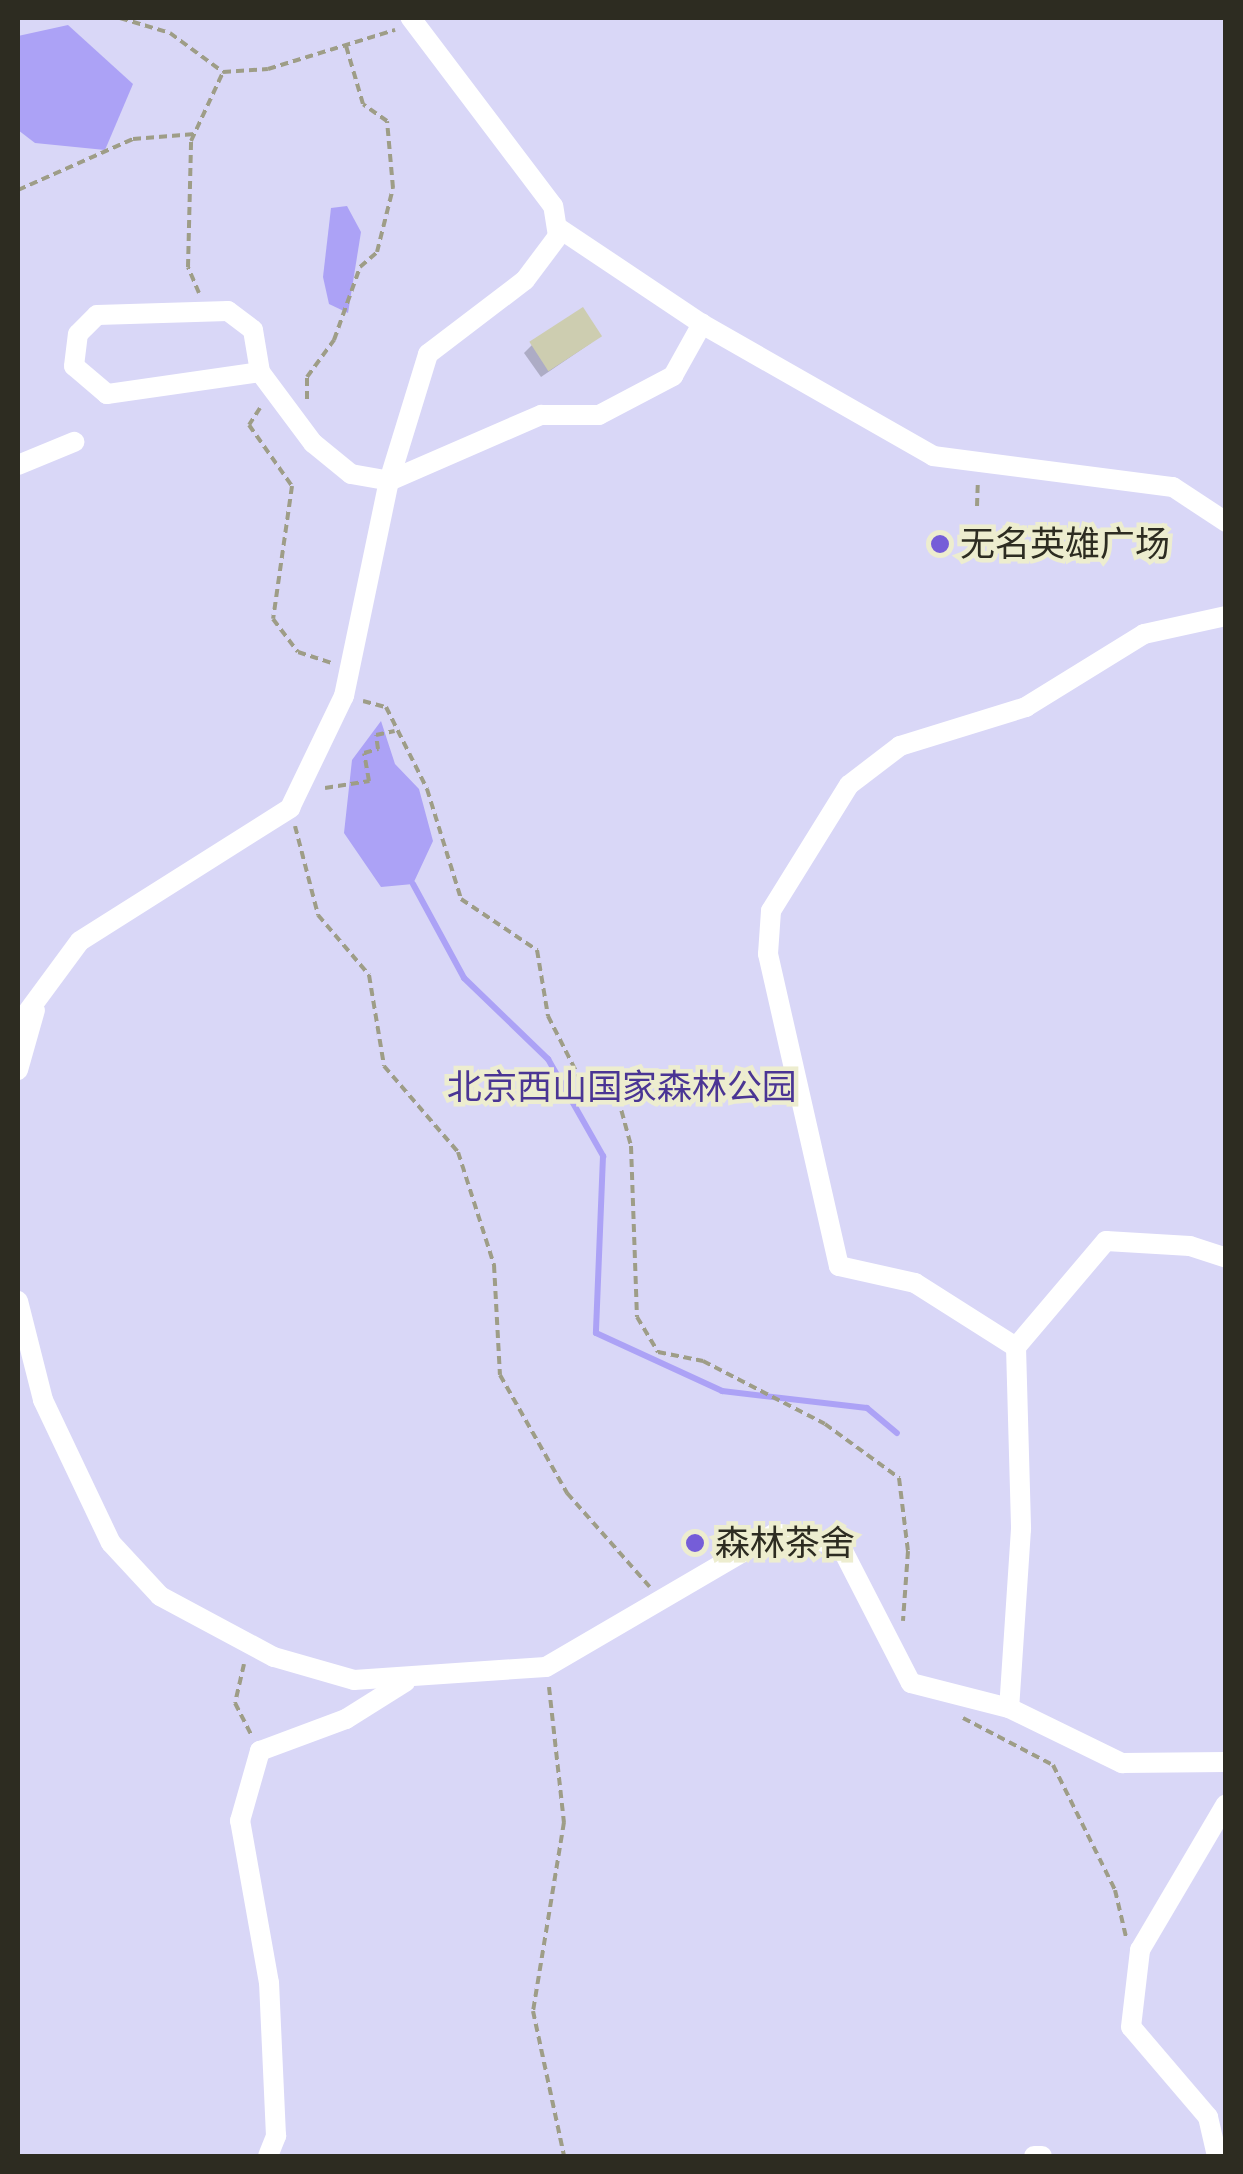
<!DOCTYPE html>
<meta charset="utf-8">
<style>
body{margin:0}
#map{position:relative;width:1243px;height:2174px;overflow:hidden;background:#ededcf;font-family:Raleway,"Noto Sans SC",sans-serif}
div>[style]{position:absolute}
.green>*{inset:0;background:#d9d7f7;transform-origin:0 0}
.water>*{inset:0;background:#aca2f6}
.shadow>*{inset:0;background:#0003}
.stream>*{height:6px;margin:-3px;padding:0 3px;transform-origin:3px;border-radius:3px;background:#aca2f6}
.building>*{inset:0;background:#cdcdb0;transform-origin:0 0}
.path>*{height:4px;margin-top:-2px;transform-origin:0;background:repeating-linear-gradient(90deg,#9e9d87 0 8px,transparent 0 13px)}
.minor>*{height:20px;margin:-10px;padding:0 10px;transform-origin:10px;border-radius:10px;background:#fff}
.dots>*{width:28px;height:28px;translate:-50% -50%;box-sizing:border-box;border:5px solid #ededcf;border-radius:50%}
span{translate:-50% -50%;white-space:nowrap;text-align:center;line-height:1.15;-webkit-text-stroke:9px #ededcf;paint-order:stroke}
.poi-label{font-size:35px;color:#2d2c21}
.left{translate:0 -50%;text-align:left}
.park-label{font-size:35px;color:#4a3594}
.frame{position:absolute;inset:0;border:20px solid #2d2c21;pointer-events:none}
</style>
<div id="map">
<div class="green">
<i style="left:18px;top:18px;width:1207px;height:2138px"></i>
</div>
<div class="water">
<i style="clip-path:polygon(68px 25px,133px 84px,105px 150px,35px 143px,18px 130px,18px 36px)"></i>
<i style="clip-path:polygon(347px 206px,361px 232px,348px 313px,329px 304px,323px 277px,331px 208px)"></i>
<i style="clip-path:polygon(381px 721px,395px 764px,419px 789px,433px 841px,413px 884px,381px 887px,344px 833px,352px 760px)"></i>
</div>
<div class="shadow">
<i style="clip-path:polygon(591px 343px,541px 377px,524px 353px,532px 345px)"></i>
</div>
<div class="stream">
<i style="left:413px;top:884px;width:107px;rotate:61.5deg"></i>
<i style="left:464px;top:978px;width:117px;rotate:44deg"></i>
<i style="left:548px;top:1059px;width:112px;rotate:60.4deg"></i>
<i style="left:603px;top:1156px;width:177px;rotate:92.3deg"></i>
<i style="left:596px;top:1333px;width:139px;rotate:24.7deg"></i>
<i style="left:722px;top:1391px;width:146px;rotate:6.7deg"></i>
<i style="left:867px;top:1408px;width:39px;rotate:40deg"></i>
</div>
<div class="building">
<i style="left:583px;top:307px;width:35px;height:64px;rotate:57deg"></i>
</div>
<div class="path">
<i style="left:120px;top:18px;width:52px;rotate:16.7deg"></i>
<i style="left:170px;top:33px;width:66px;rotate:36.3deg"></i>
<i style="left:223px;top:72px;width:45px;rotate:-3.8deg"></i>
<i style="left:268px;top:69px;width:133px;rotate:-17.1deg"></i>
<i style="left:18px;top:190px;width:126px;rotate:-23.9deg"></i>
<i style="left:133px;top:139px;width:62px;rotate:-4.6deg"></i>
<i style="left:199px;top:293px;width:28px;rotate:-113deg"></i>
<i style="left:188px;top:267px;width:126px;rotate:-88.6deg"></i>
<i style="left:191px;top:141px;width:76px;rotate:-65.1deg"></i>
<i style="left:307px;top:399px;width:22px;rotate:-90deg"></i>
<i style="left:307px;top:377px;width:46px;rotate:-53.9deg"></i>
<i style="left:334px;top:340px;width:77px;rotate:-70.4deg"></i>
<i style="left:360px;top:267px;width:23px;rotate:-41deg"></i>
<i style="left:377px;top:252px;width:66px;rotate:-76deg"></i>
<i style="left:393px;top:188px;width:67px;rotate:-95.1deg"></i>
<i style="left:387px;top:121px;width:29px;rotate:-145deg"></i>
<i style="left:363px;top:104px;width:60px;rotate:-106.3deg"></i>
<i style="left:260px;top:408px;width:20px;rotate:123deg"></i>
<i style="left:249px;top:425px;width:75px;rotate:54.8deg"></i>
<i style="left:292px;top:486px;width:134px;rotate:98.1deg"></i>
<i style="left:273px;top:619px;width:41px;rotate:52.9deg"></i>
<i style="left:298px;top:652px;width:35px;rotate:18deg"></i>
<i style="left:977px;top:506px;width:25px;rotate:-88deg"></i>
<i style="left:363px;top:701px;width:24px;rotate:15deg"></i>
<i style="left:386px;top:707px;width:92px;rotate:63.4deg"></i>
<i style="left:427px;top:789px;width:115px;rotate:72.8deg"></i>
<i style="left:461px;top:899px;width:92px;rotate:33.9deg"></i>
<i style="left:537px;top:950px;width:67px;rotate:80.5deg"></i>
<i style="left:548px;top:1016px;width:77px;rotate:63.1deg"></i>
<i style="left:583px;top:1085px;width:37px;rotate:20deg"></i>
<i style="left:618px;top:1098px;width:50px;rotate:74.8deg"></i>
<i style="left:631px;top:1146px;width:171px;rotate:88deg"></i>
<i style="left:637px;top:1317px;width:41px;rotate:59deg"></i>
<i style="left:658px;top:1352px;width:46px;rotate:11.3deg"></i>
<i style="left:703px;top:1361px;width:137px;rotate:27.3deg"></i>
<i style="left:825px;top:1424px;width:92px;rotate:36.1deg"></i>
<i style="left:899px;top:1478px;width:74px;rotate:83deg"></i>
<i style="left:908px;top:1551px;width:70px;rotate:94.1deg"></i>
<i style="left:325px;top:788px;width:45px;rotate:-9deg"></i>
<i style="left:369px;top:781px;width:28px;rotate:-100deg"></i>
<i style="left:364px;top:753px;width:15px;rotate:-16deg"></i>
<i style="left:378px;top:749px;width:14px;rotate:-98deg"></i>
<i style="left:376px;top:735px;width:19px;rotate:-12deg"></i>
<i style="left:295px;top:826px;width:92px;rotate:75.5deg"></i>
<i style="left:318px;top:915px;width:79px;rotate:49.6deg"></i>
<i style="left:369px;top:975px;width:92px;rotate:80.6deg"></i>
<i style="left:384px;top:1066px;width:113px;rotate:49.3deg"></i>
<i style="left:458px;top:1152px;width:119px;rotate:72.3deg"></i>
<i style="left:494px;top:1265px;width:110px;rotate:86.9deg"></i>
<i style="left:500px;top:1375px;width:136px;rotate:60.4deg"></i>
<i style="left:567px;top:1493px;width:125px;rotate:48.6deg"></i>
<i style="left:244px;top:1664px;width:40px;rotate:103deg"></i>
<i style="left:235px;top:1703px;width:35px;rotate:63deg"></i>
<i style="left:549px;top:1687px;width:136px;rotate:83.7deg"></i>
<i style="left:564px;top:1822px;width:192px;rotate:99.3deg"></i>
<i style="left:533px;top:2011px;width:148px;rotate:77.9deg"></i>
<i style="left:963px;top:1718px;width:102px;rotate:27.6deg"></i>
<i style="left:1053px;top:1765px;width:140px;rotate:63.6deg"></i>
<i style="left:1115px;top:1890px;width:48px;rotate:76.8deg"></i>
</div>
<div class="minor">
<i style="left:702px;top:324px;width:266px;rotate:29.7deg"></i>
<i style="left:933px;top:456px;width:242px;rotate:7.4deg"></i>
<i style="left:1173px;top:487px;width:64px;rotate:33.4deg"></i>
<i style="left:260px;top:372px;width:155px;rotate:171.8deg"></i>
<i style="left:107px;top:394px;width:43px;rotate:-139.7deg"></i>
<i style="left:74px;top:366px;width:32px;rotate:-83deg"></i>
<i style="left:78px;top:334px;width:27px;rotate:-45deg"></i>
<i style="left:97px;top:315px;width:131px;rotate:-1.7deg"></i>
<i style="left:228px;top:311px;width:31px;rotate:37deg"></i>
<i style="left:253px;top:330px;width:43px;rotate:80.5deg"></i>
<i style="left:260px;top:372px;width:89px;rotate:53.3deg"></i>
<i style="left:313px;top:443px;width:49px;rotate:39.2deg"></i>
<i style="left:351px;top:474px;width:39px;rotate:10deg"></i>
<i style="left:389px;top:481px;width:133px;rotate:-72.9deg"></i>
<i style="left:428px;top:354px;width:122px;rotate:-37.3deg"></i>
<i style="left:525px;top:280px;width:55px;rotate:-53.1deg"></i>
<i style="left:558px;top:236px;width:30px;rotate:-99deg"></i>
<i style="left:553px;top:206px;width:236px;rotate:-127.1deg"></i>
<i style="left:18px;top:465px;width:61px;rotate:-22.3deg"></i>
<i style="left:1226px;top:616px;width:84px;rotate:167.6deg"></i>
<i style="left:1144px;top:634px;width:139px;rotate:148.3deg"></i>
<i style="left:1026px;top:707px;width:132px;rotate:162.8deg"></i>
<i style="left:900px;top:746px;width:64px;rotate:142.6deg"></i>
<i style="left:849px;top:785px;width:148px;rotate:121.8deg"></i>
<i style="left:771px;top:911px;width:43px;rotate:94deg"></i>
<i style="left:768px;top:954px;width:320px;rotate:77.2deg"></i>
<i style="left:839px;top:1266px;width:78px;rotate:12.6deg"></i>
<i style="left:915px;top:1283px;width:120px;rotate:32.4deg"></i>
<i style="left:1016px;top:1347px;width:139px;rotate:-49.7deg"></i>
<i style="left:1106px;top:1241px;width:84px;rotate:3.4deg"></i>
<i style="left:1190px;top:1246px;width:38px;rotate:18deg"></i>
<i style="left:18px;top:1025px;width:104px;rotate:-53.6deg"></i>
<i style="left:80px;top:941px;width:249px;rotate:-32.3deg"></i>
<i style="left:290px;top:808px;width:124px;rotate:-64.3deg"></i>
<i style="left:344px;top:696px;width:220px;rotate:-78.2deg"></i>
<i style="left:389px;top:481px;width:166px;rotate:-23.5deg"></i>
<i style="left:541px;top:415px;width:58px"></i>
<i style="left:599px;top:415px;width:84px;rotate:-27.8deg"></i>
<i style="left:673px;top:376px;width:60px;rotate:-60.9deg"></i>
<i style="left:702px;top:324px;width:174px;rotate:-146.2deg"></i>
<i style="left:18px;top:1070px;width:62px;rotate:-74.2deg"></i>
<i style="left:18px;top:1301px;width:102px;rotate:75.8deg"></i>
<i style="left:43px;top:1400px;width:158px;rotate:64.6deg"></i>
<i style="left:111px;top:1543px;width:72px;rotate:47.2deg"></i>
<i style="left:160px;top:1596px;width:129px;rotate:28.2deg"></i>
<i style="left:274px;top:1657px;width:83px;rotate:16deg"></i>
<i style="left:354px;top:1680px;width:192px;rotate:-3.9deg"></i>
<i style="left:546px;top:1667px;width:265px;rotate:-30.3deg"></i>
<i style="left:775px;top:1533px;width:66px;rotate:10.5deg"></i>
<i style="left:840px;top:1545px;width:155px;rotate:62.8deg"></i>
<i style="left:911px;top:1683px;width:101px;rotate:14.3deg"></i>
<i style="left:1016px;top:1347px;width:182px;rotate:88.4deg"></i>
<i style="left:1021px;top:1529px;width:179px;rotate:93.8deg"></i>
<i style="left:1009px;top:1708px;width:126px;rotate:26deg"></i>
<i style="left:1122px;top:1763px;width:104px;rotate:-0.6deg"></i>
<i style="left:268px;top:2156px;width:22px;rotate:-68deg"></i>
<i style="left:276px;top:2136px;width:153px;rotate:-92.6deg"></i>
<i style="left:269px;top:1983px;width:165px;rotate:-100.1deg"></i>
<i style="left:240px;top:1821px;width:73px;rotate:-74.1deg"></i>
<i style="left:260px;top:1751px;width:92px;rotate:-20.4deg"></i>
<i style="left:346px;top:1719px;width:70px;rotate:-32.1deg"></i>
<i style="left:1034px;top:2156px;width:8px"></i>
<i style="left:1217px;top:2156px;width:40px;rotate:-103deg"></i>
<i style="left:1208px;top:2117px;width:118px;rotate:-130.5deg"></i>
<i style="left:1131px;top:2027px;width:78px;rotate:-83.3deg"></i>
<i style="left:1140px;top:1950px;width:169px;rotate:-59.5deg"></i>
</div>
<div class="dots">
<i style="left:940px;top:544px;background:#755dd8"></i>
<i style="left:695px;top:1543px;background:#755dd8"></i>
</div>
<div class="poi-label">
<span class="left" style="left:960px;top:544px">无名英雄广场</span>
<span class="left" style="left:715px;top:1543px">森林茶舍</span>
</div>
<div class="park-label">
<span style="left:622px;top:1087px">北京西山国家森林公园</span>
</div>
<div class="frame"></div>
</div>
